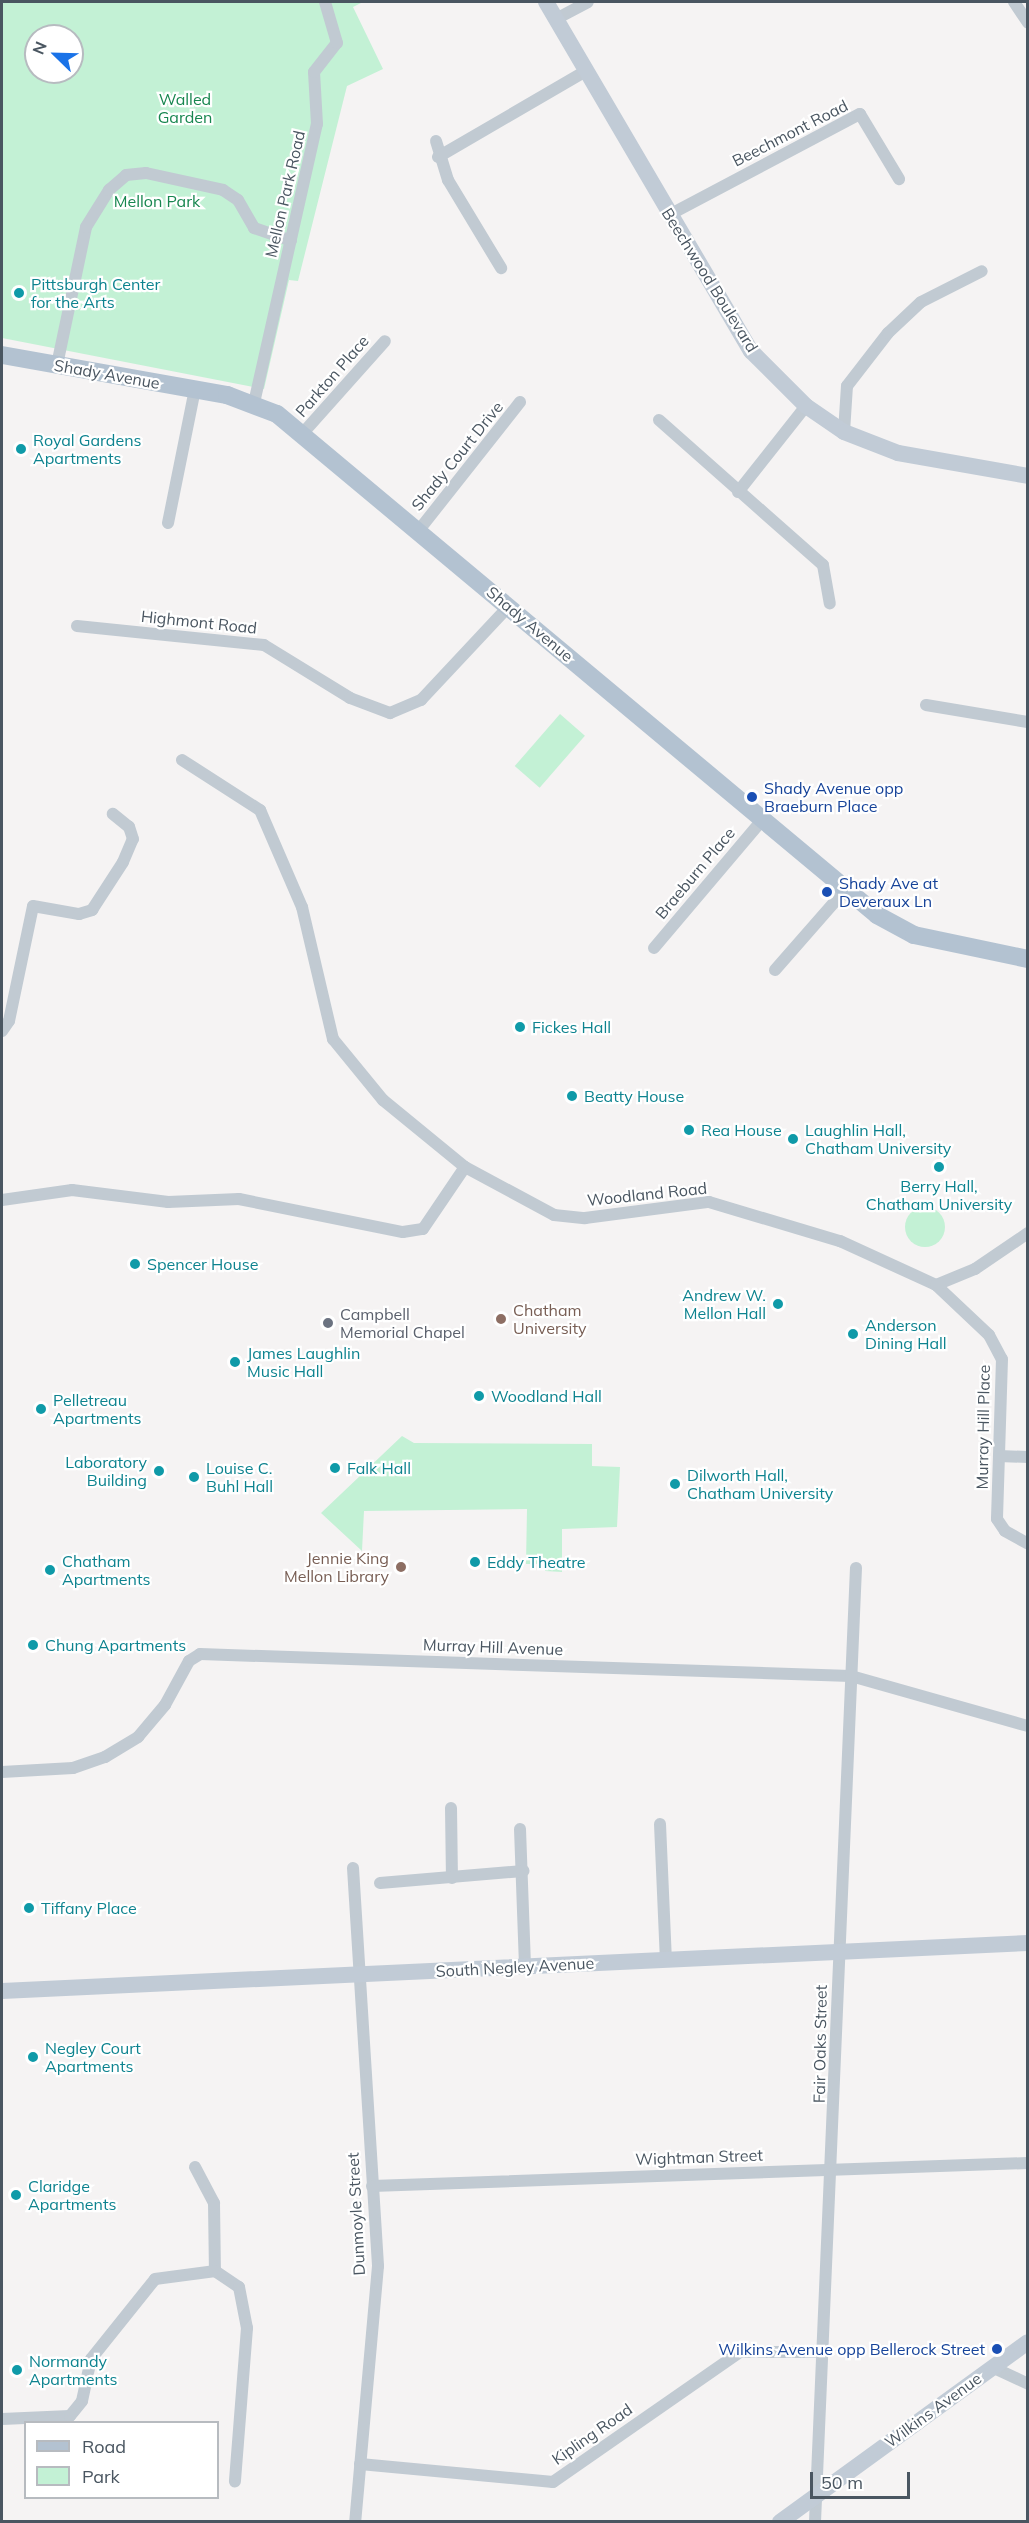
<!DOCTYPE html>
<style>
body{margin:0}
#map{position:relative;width:1029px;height:2523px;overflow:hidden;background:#f5f3f3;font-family:Mulish,sans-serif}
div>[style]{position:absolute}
.green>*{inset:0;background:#c3f1d5;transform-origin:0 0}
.round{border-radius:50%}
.street>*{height:12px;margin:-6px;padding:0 6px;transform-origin:6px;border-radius:6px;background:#c1cad2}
.secondary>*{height:16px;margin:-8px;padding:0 8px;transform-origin:8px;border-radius:8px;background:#c1cbd6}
.primary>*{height:18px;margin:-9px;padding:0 9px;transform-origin:9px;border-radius:9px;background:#b3c2d1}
.dots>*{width:16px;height:16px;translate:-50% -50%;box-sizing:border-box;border:3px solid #fff;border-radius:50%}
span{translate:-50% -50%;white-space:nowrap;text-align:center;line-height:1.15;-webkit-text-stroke:4.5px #fff;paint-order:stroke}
.park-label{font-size:16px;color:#17864f}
.street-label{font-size:16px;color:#4a5661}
.culture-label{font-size:16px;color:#0d838f}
.left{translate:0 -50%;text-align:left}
.right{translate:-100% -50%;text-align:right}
.transit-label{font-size:16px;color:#164399}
.education-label{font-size:16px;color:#785e54}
.worship-label{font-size:16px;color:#5b616d}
.frame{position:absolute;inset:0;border:3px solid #4a5661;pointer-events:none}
.legend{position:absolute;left:24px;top:2421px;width:195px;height:78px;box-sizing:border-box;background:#fff;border:2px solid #b7bbc0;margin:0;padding:8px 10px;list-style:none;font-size:18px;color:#4a5661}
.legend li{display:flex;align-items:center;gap:12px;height:30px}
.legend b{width:30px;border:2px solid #b7bbc0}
.north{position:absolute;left:24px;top:24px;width:60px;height:60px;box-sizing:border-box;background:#fff;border:2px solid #b7bbc0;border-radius:50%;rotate:293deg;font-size:16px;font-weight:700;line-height:24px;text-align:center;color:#4a5661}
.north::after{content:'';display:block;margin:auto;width:21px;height:27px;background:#1a73e8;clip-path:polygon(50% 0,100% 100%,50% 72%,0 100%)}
.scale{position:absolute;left:810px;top:2472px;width:100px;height:27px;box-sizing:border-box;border:3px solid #4a5661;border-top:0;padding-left:8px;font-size:18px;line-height:21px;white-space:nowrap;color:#4a5661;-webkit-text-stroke:4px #fff;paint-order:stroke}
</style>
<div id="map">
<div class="green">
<i style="clip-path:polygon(evenodd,2px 2px,363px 2px,353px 7px,383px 69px,347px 86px,298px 281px,289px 280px,264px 389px,2px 338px,2px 2px,36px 36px,72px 36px,72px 72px,36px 72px,36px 36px)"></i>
<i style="left:560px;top:714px;width:33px;height:69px;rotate:41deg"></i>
<i class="round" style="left:905px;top:1207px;width:40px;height:40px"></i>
<i style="clip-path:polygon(402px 1436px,414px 1443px,592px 1444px,592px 1466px,620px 1467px,617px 1527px,562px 1529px,562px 1572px,545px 1571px,545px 1564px,526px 1564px,527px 1509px,364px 1511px,362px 1551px,321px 1513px)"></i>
</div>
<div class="street">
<i style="left:1014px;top:2px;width:25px;rotate:56deg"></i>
<i style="left:556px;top:19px;width:36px;rotate:-28deg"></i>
<i style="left:436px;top:141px;width:41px;rotate:72.9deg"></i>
<i style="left:448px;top:180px;width:103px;rotate:58.9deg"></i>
<i style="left:438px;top:157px;width:171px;rotate:-30.2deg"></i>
<i style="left:669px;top:215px;width:216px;rotate:-27.9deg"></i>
<i style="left:860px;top:114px;width:76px;rotate:59deg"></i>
<i style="left:57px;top:365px;width:141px;rotate:-78.1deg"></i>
<i style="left:86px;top:227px;width:44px;rotate:-58.1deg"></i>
<i style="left:109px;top:190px;width:23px;rotate:-41deg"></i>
<i style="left:126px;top:175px;width:20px;rotate:-6deg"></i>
<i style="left:146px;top:173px;width:79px;rotate:12.4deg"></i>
<i style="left:223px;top:190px;width:18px;rotate:34deg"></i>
<i style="left:238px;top:200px;width:32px;rotate:60deg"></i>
<i style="left:254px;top:228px;width:39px;rotate:19deg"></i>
<i style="left:254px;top:403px;width:286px;rotate:-77.3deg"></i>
<i style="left:317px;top:124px;width:52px;rotate:-93.3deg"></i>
<i style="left:314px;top:72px;width:37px;rotate:-52deg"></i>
<i style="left:337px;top:43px;width:43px;rotate:-106.3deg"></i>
<i style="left:659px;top:420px;width:219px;rotate:41.5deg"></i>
<i style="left:823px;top:565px;width:39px;rotate:80deg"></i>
<i style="left:844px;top:432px;width:46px;rotate:-86.3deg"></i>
<i style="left:847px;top:386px;width:67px;rotate:-52.3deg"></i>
<i style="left:888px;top:333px;width:45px;rotate:-43.2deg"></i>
<i style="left:921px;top:302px;width:68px;rotate:-26.9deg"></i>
<i style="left:303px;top:433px;width:123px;rotate:-48.3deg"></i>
<i style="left:738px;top:492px;width:110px;rotate:-51.7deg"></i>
<i style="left:168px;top:523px;width:137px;rotate:-78.6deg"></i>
<i style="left:419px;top:530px;width:163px;rotate:-51.7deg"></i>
<i style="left:77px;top:626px;width:188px;rotate:5.8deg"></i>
<i style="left:264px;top:645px;width:101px;rotate:31.6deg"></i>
<i style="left:350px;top:698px;width:43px;rotate:20.6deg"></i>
<i style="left:390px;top:713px;width:34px;rotate:-23deg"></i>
<i style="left:421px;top:700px;width:129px;rotate:-46.9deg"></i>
<i style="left:926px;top:705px;width:103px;rotate:9.5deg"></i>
<i style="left:182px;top:760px;width:93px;rotate:32.7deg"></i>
<i style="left:260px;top:810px;width:106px;rotate:66.6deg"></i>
<i style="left:302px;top:907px;width:136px;rotate:76.8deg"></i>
<i style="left:333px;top:1039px;width:79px;rotate:50.7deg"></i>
<i style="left:383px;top:1100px;width:106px;rotate:39.3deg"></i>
<i style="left:654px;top:948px;width:167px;rotate:-49.8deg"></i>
<i style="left:775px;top:970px;width:106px;rotate:-48.8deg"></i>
<i style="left:2px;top:1031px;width:12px;rotate:-55deg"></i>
<i style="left:9px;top:1021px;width:117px;rotate:-78.2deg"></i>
<i style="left:33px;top:906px;width:47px;rotate:9.9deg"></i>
<i style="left:79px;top:914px;width:14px;rotate:-17deg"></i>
<i style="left:92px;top:910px;width:57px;rotate:-57.1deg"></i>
<i style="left:123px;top:862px;width:25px;rotate:-67deg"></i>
<i style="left:133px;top:839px;width:13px;rotate:-108deg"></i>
<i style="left:129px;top:827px;width:21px;rotate:-141deg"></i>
<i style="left:2px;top:1200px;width:71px;rotate:-8.1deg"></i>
<i style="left:72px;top:1190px;width:97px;rotate:7.1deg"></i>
<i style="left:168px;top:1202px;width:71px;rotate:-2.4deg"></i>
<i style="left:239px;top:1199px;width:167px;rotate:11.4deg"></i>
<i style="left:403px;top:1232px;width:20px;rotate:-9deg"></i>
<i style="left:423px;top:1229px;width:75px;rotate:-55.9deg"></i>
<i style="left:465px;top:1167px;width:101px;rotate:28.3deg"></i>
<i style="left:554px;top:1215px;width:31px;rotate:6deg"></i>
<i style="left:585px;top:1218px;width:125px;rotate:-7.4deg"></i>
<i style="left:709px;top:1202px;width:137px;rotate:16.6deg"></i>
<i style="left:840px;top:1241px;width:106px;rotate:24.6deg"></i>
<i style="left:936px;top:1285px;width:73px;rotate:43.3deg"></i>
<i style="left:989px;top:1335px;width:27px;rotate:62deg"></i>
<i style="left:1002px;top:1359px;width:160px;rotate:91.8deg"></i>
<i style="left:997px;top:1519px;width:14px;rotate:56deg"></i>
<i style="left:1005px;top:1531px;width:26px;rotate:29deg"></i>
<i style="left:936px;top:1285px;width:42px;rotate:-22.3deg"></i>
<i style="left:975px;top:1269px;width:64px;rotate:-34.2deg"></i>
<i style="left:999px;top:1456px;width:29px;rotate:2deg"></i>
<i style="left:2px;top:1772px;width:71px;rotate:-3.2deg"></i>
<i style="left:73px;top:1768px;width:34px;rotate:-19deg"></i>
<i style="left:105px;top:1757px;width:39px;rotate:-31deg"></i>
<i style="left:138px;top:1737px;width:42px;rotate:-49.8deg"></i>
<i style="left:165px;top:1705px;width:50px;rotate:-61.4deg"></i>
<i style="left:189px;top:1661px;width:13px;rotate:-32deg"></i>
<i style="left:200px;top:1654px;width:651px;rotate:1.94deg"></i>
<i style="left:851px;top:1676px;width:184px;rotate:15.8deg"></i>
<i style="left:451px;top:1808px;width:70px;rotate:89.2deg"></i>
<i style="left:660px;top:1824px;width:136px;rotate:87.5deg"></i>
<i style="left:520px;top:1829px;width:138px;rotate:87.9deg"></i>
<i style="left:353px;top:1868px;width:399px;rotate:86.4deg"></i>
<i style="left:378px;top:2266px;width:257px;rotate:95.1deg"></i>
<i style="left:380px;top:1883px;width:144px;rotate:-4.8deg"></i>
<i style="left:195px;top:2167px;width:41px;rotate:62.2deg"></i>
<i style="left:214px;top:2203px;width:68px;rotate:89.2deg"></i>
<i style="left:372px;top:2186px;width:656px;rotate:-2.01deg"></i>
<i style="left:992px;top:2367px;width:40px;rotate:25deg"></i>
<i style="left:2px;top:2419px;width:68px;rotate:-2.5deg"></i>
<i style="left:70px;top:2416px;width:19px;rotate:-51deg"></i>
<i style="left:82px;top:2401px;width:43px;rotate:-77.9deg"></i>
<i style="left:91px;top:2359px;width:102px;rotate:-51.3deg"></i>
<i style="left:155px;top:2279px;width:61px;rotate:-7.6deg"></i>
<i style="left:215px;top:2271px;width:29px;rotate:34deg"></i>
<i style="left:239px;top:2287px;width:42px;rotate:79deg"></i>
<i style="left:247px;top:2328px;width:154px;rotate:94.5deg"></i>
<i style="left:360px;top:2464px;width:194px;rotate:5.3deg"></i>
<i style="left:553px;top:2482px;width:228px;rotate:-34.8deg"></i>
<i style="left:740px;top:2352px;width:85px"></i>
<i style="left:815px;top:2522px;width:955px;rotate:-87.54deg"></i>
</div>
<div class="secondary">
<i style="left:546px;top:2px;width:405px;rotate:59.6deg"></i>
<i style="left:751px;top:351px;width:78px;rotate:45deg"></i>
<i style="left:806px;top:406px;width:46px;rotate:34.4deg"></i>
<i style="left:844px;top:432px;width:58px;rotate:21.3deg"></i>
<i style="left:898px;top:453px;width:132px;rotate:10deg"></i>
<i style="left:2px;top:1991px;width:1027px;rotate:-2.68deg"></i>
<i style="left:780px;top:2522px;width:306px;rotate:-36deg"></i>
</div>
<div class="primary">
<i style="left:2px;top:355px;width:229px;rotate:10.1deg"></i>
<i style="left:227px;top:395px;width:53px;rotate:20.8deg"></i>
<i style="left:277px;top:414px;width:782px;rotate:39.86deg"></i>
<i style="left:877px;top:915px;width:42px;rotate:28.4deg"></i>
<i style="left:914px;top:935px;width:116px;rotate:11.9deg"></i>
</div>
<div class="dots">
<i style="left:19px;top:293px;background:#0f9aa8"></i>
<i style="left:21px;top:449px;background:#0f9aa8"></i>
<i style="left:752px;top:797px;background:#1a4fb4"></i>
<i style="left:827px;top:892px;background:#1a4fb4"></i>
<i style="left:520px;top:1027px;background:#0f9aa8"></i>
<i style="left:572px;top:1096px;background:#0f9aa8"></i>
<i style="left:689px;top:1130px;background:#0f9aa8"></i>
<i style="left:793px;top:1139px;background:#0f9aa8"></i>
<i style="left:939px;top:1167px;background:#0f9aa8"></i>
<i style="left:135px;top:1264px;background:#0f9aa8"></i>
<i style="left:778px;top:1304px;background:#0f9aa8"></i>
<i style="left:501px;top:1319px;background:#8d6e63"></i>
<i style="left:328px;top:1323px;background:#6b7280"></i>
<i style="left:853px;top:1334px;background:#0f9aa8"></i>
<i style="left:235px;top:1362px;background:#0f9aa8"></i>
<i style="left:479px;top:1396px;background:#0f9aa8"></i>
<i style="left:41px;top:1409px;background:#0f9aa8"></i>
<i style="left:335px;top:1468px;background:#0f9aa8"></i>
<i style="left:159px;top:1471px;background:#0f9aa8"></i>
<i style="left:194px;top:1477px;background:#0f9aa8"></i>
<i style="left:675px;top:1484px;background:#0f9aa8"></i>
<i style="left:475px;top:1562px;background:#0f9aa8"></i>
<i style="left:401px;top:1567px;background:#8d6e63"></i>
<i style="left:50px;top:1570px;background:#0f9aa8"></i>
<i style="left:33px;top:1645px;background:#0f9aa8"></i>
<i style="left:29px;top:1908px;background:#0f9aa8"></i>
<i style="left:33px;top:2057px;background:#0f9aa8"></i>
<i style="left:16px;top:2195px;background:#0f9aa8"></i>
<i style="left:997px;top:2349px;background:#1a4fb4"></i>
<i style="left:17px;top:2370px;background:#0f9aa8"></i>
</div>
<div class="park-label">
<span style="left:185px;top:108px">Walled<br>Garden</span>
<span style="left:157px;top:201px">Mellon Park</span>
</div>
<div class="street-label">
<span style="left:790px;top:133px;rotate:-27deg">Beechmont Road</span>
<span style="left:285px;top:194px;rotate:-77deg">Mellon Park Road</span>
<span style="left:710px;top:280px;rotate:58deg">Beechwood Boulevard</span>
<span style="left:107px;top:374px;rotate:10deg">Shady Avenue</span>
<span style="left:332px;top:376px;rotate:-49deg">Parkton Place</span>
<span style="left:457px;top:456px;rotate:-51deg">Shady Court Drive</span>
<span style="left:199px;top:622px;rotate:6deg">Highmont Road</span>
<span style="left:530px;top:624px;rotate:40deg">Shady Avenue</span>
<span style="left:695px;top:873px;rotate:-50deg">Braeburn Place</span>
<span style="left:647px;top:1194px;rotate:-6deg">Woodland Road</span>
<span style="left:983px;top:1427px;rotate:-89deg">Murray Hill Place</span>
<span style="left:493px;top:1647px;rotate:2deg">Murray Hill Avenue</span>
<span style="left:515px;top:1967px;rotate:-3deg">South Negley Avenue</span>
<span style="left:820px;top:2044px;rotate:-89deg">Fair Oaks Street</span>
<span style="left:699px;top:2157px;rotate:-2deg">Wightman Street</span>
<span style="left:356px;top:2214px;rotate:-93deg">Dunmoyle Street</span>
<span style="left:933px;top:2410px;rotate:-36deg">Wilkins Avenue</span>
<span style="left:592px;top:2434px;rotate:-35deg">Kipling Road</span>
</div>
<div class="culture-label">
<span class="left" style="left:31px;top:293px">Pittsburgh Center<br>for the Arts</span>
<span class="left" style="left:33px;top:449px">Royal Gardens<br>Apartments</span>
<span class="left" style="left:532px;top:1027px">Fickes Hall</span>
<span class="left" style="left:584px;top:1096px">Beatty House</span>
<span class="left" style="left:701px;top:1130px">Rea House</span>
<span class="left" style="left:805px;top:1139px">Laughlin Hall,<br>Chatham University</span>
<span style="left:939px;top:1195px">Berry Hall,<br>Chatham University</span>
<span class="left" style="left:147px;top:1264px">Spencer House</span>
<span class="right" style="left:766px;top:1304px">Andrew W.<br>Mellon Hall</span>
<span class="left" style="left:865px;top:1334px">Anderson<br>Dining Hall</span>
<span class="left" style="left:247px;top:1362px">James Laughlin<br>Music Hall</span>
<span class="left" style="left:491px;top:1396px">Woodland Hall</span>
<span class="left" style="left:53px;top:1409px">Pelletreau<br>Apartments</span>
<span class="right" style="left:147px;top:1471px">Laboratory<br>Building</span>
<span class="left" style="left:206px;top:1477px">Louise C.<br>Buhl Hall</span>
<span class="left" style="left:347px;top:1468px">Falk Hall</span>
<span class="left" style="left:687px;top:1484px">Dilworth Hall,<br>Chatham University</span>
<span class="left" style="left:62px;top:1570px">Chatham<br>Apartments</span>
<span class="left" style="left:487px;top:1562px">Eddy Theatre</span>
<span class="left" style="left:45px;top:1645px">Chung Apartments</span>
<span class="left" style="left:41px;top:1908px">Tiffany Place</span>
<span class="left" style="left:45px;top:2057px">Negley Court<br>Apartments</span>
<span class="left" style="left:28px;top:2195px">Claridge<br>Apartments</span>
<span class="left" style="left:29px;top:2370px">Normandy<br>Apartments</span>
</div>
<div class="transit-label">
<span class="left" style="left:764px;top:797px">Shady Avenue opp<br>Braeburn Place</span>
<span class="left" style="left:839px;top:892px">Shady Ave at<br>Deveraux Ln</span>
<span class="right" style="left:985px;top:2349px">Wilkins Avenue opp Bellerock Street</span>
</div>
<div class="education-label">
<span class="left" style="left:513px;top:1319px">Chatham<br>University</span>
<span class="right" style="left:389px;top:1567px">Jennie King<br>Mellon Library</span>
</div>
<div class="worship-label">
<span class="left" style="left:340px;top:1323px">Campbell<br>Memorial Chapel</span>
</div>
<div class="frame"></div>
<ul class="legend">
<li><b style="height:8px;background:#b3c2d1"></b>Road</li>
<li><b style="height:16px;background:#c3f1d5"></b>Park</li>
</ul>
<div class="north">N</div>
<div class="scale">50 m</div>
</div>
